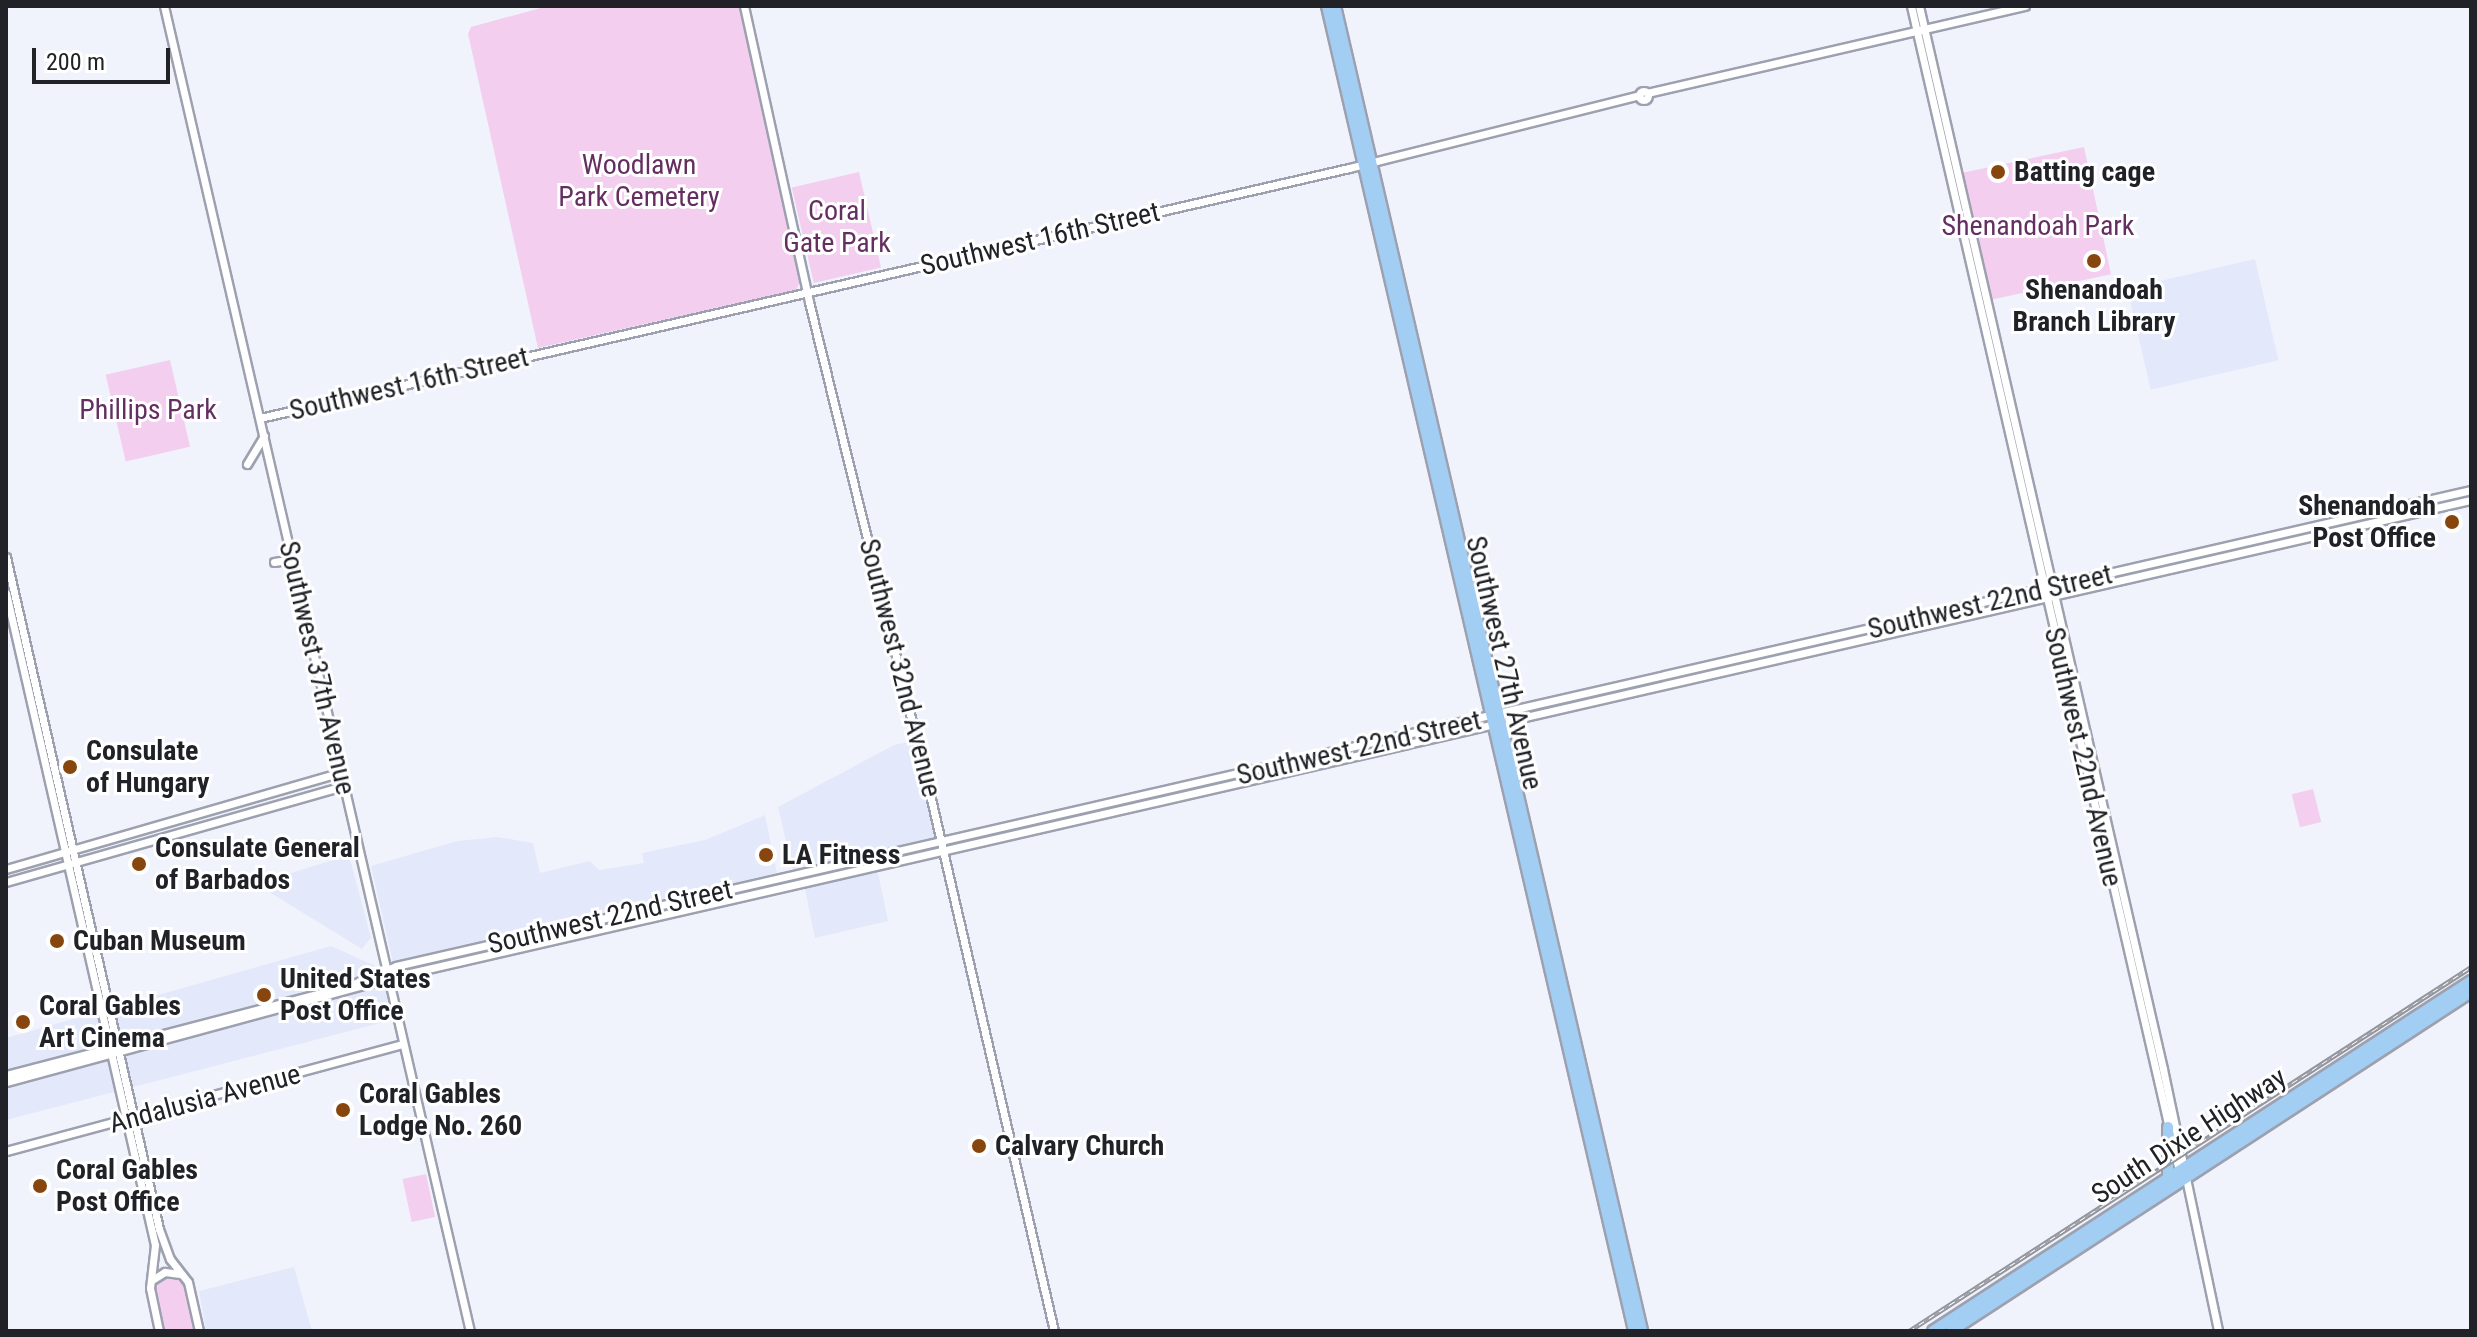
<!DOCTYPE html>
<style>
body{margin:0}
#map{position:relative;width:2477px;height:1337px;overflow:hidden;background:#f1f3fc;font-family:"Roboto Condensed",sans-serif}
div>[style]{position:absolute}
.built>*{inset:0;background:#e3e9fa;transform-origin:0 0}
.green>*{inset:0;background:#f3ceef;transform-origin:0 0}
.roads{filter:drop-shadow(2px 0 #9da1af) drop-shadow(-2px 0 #9da1af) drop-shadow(0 2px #9da1af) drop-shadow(0 -2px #9da1af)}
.secondary>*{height:7px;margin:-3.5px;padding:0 3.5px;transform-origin:3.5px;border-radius:3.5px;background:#fff}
.secondary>.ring{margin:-3.5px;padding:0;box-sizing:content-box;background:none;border:7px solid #fff;border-radius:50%}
.highway>*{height:10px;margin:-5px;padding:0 5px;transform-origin:5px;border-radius:5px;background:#a3cef3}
.rail>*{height:5px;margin-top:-2.5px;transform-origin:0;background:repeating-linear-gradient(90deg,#fff 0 6px,#93959c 0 12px);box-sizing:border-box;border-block:2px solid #93959c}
.dots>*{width:22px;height:22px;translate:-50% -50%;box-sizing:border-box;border:4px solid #fff;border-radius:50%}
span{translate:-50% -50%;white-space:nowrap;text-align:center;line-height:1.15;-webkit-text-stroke:6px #fff;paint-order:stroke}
.park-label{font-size:28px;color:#642f60}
.poi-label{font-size:28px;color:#202227;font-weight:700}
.left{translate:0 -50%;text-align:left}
.right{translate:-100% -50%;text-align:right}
.street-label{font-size:28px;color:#202227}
.frame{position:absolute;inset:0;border:8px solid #202227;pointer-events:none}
.scale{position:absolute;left:32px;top:48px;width:138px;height:36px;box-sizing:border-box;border:4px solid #202227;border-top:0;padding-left:10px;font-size:24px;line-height:28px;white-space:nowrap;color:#202227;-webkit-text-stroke:6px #fff;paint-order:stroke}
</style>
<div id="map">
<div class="built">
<i style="left:2255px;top:259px;width:104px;height:131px;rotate:77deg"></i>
<i style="clip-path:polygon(913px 741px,935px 839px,874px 853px,888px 921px,815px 938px,801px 870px,793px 871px,778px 807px,894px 745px)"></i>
<i style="clip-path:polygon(765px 815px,777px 873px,393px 963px,371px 866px,457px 841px,497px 837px,533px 843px,540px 873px,590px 861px,599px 870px,644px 863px,642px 853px,705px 840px)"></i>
<i style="clip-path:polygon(349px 855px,371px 938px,362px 949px,256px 884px)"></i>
<i style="clip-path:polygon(331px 946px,380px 968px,392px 1020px,6px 1120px,6px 1038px)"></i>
<i style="clip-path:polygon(294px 1267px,312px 1331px,206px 1331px,199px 1291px)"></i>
</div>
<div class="green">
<i style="clip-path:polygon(548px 6px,739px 6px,801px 280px,796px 290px,538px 348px,468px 34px,471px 27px)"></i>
<i style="left:2084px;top:147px;width:130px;height:124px;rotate:78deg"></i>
<i style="left:859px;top:172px;width:98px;height:69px;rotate:77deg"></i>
<i style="left:170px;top:360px;width:89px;height:66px;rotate:77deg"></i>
<i style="left:2313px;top:789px;width:34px;height:22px;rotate:76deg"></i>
<i style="left:426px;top:1174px;width:44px;height:24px;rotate:78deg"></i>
<i style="clip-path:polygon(163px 1275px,183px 1279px,196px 1331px,162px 1331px,153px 1285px)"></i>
</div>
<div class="roads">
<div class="secondary">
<i style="left:164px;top:6px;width:1360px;rotate:77deg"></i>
<i style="left:744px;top:6px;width:303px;rotate:77.6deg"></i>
<i style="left:809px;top:302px;width:516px;rotate:76.21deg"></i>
<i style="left:932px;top:803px;width:542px;rotate:76.99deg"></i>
<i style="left:1911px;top:6px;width:1151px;rotate:77.05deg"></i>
<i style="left:1919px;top:6px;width:1091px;rotate:77.07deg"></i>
<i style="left:2163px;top:1069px;width:268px;rotate:78.1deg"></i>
<i class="ring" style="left:1639.5px;top:91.5px;width:2px;height:2px"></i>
<i style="left:1647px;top:93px;width:388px;rotate:-13deg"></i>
<i style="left:260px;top:418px;width:1117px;rotate:-12.93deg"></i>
<i style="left:1349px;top:168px;width:300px;rotate:-14.1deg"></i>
<i style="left:247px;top:464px;width:33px;rotate:-59deg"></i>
<i style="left:6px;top:557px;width:689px;rotate:77.17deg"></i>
<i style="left:159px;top:1229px;width:32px;rotate:70deg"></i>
<i style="left:170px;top:1259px;width:29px;rotate:52deg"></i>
<i style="left:188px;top:1282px;width:50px;rotate:77.3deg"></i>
<i style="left:274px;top:562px;width:18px;rotate:-9deg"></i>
<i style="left:6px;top:593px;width:669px;rotate:77.13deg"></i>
<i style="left:155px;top:1245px;width:43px;rotate:96.6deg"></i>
<i style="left:150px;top:1288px;width:44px;rotate:78.2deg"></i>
<i style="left:6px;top:869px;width:349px;rotate:-16.1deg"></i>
<i style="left:6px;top:882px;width:351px;rotate:-15.9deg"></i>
<i style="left:6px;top:1075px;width:357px;rotate:-14.6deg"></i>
<i style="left:351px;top:985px;width:49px;rotate:-22.9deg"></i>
<i style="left:396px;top:966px;width:2129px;rotate:-12.92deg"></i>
<i style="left:6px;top:1082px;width:405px;rotate:-15.2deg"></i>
<i style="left:397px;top:976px;width:2128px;rotate:-12.93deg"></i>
<i style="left:2171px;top:1140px;width:35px;rotate:75deg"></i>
<i style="left:6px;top:1151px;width:411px;rotate:-15.1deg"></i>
<i style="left:152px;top:1280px;width:15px;rotate:-32deg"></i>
<i style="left:165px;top:1272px;width:15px;rotate:8deg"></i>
</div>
<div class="highway">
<i style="left:1327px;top:6px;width:1360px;rotate:76.95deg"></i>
<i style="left:1335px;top:6px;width:1360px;rotate:76.95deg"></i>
<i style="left:2168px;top:1127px;width:51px;rotate:90deg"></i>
<i style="left:1933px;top:1331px;width:642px;rotate:-33.05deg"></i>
<i style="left:1951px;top:1331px;width:621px;rotate:-33.1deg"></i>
</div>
</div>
<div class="rail">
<i style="left:1909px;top:1331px;width:670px;rotate:-32.93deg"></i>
</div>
<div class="dots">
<i style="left:1998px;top:172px;background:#86460d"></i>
<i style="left:2094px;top:261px;background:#86460d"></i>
<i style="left:2452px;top:522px;background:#86460d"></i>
<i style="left:70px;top:767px;background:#86460d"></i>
<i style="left:766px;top:855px;background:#86460d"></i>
<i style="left:139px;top:864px;background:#86460d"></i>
<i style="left:57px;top:941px;background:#86460d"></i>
<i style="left:264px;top:995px;background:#86460d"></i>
<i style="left:23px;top:1022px;background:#86460d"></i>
<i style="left:343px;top:1110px;background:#86460d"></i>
<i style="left:979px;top:1146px;background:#86460d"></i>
<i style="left:40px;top:1186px;background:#86460d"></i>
</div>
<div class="park-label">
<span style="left:639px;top:181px">Woodlawn<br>Park Cemetery</span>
<span style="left:837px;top:227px">Coral<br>Gate Park</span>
<span style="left:2038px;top:226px">Shenandoah Park</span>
<span style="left:148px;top:410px">Phillips Park</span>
</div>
<div class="poi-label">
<span class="left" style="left:2014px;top:172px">Batting cage</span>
<span style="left:2094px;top:306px">Shenandoah<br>Branch Library</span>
<span class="right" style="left:2436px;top:522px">Shenandoah<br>Post Office</span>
<span class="left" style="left:86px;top:767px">Consulate<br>of Hungary</span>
<span class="left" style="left:155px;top:864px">Consulate General<br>of Barbados</span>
<span class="left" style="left:782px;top:855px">LA Fitness</span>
<span class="left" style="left:73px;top:941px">Cuban Museum</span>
<span class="left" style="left:280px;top:995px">United States<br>Post Office</span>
<span class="left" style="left:39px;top:1022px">Coral Gables<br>Art Cinema</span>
<span class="left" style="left:359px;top:1110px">Coral Gables<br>Lodge No. 260</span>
<span class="left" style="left:995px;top:1146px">Calvary Church</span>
<span class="left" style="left:56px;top:1186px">Coral Gables<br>Post Office</span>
</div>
<div class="street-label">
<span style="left:1040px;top:239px;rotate:-13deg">Southwest 16th Street</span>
<span style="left:409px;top:384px;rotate:-13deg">Southwest 16th Street</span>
<span style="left:1990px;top:602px;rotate:-13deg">Southwest 22nd Street</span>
<span style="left:1504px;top:663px;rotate:77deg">Southwest 27th Avenue</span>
<span style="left:317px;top:668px;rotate:77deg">Southwest 37th Avenue</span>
<span style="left:900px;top:668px;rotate:76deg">Southwest 32nd Avenue</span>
<span style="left:1359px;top:748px;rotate:-13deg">Southwest 22nd Street</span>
<span style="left:2083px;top:757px;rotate:77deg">Southwest 22nd Avenue</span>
<span style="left:610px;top:917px;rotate:-13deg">Southwest 22nd Street</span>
<span style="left:205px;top:1099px;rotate:-15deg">Andalusia Avenue</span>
<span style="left:2189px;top:1136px;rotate:-33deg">South Dixie Highway</span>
</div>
<div class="frame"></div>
<div class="scale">200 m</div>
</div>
